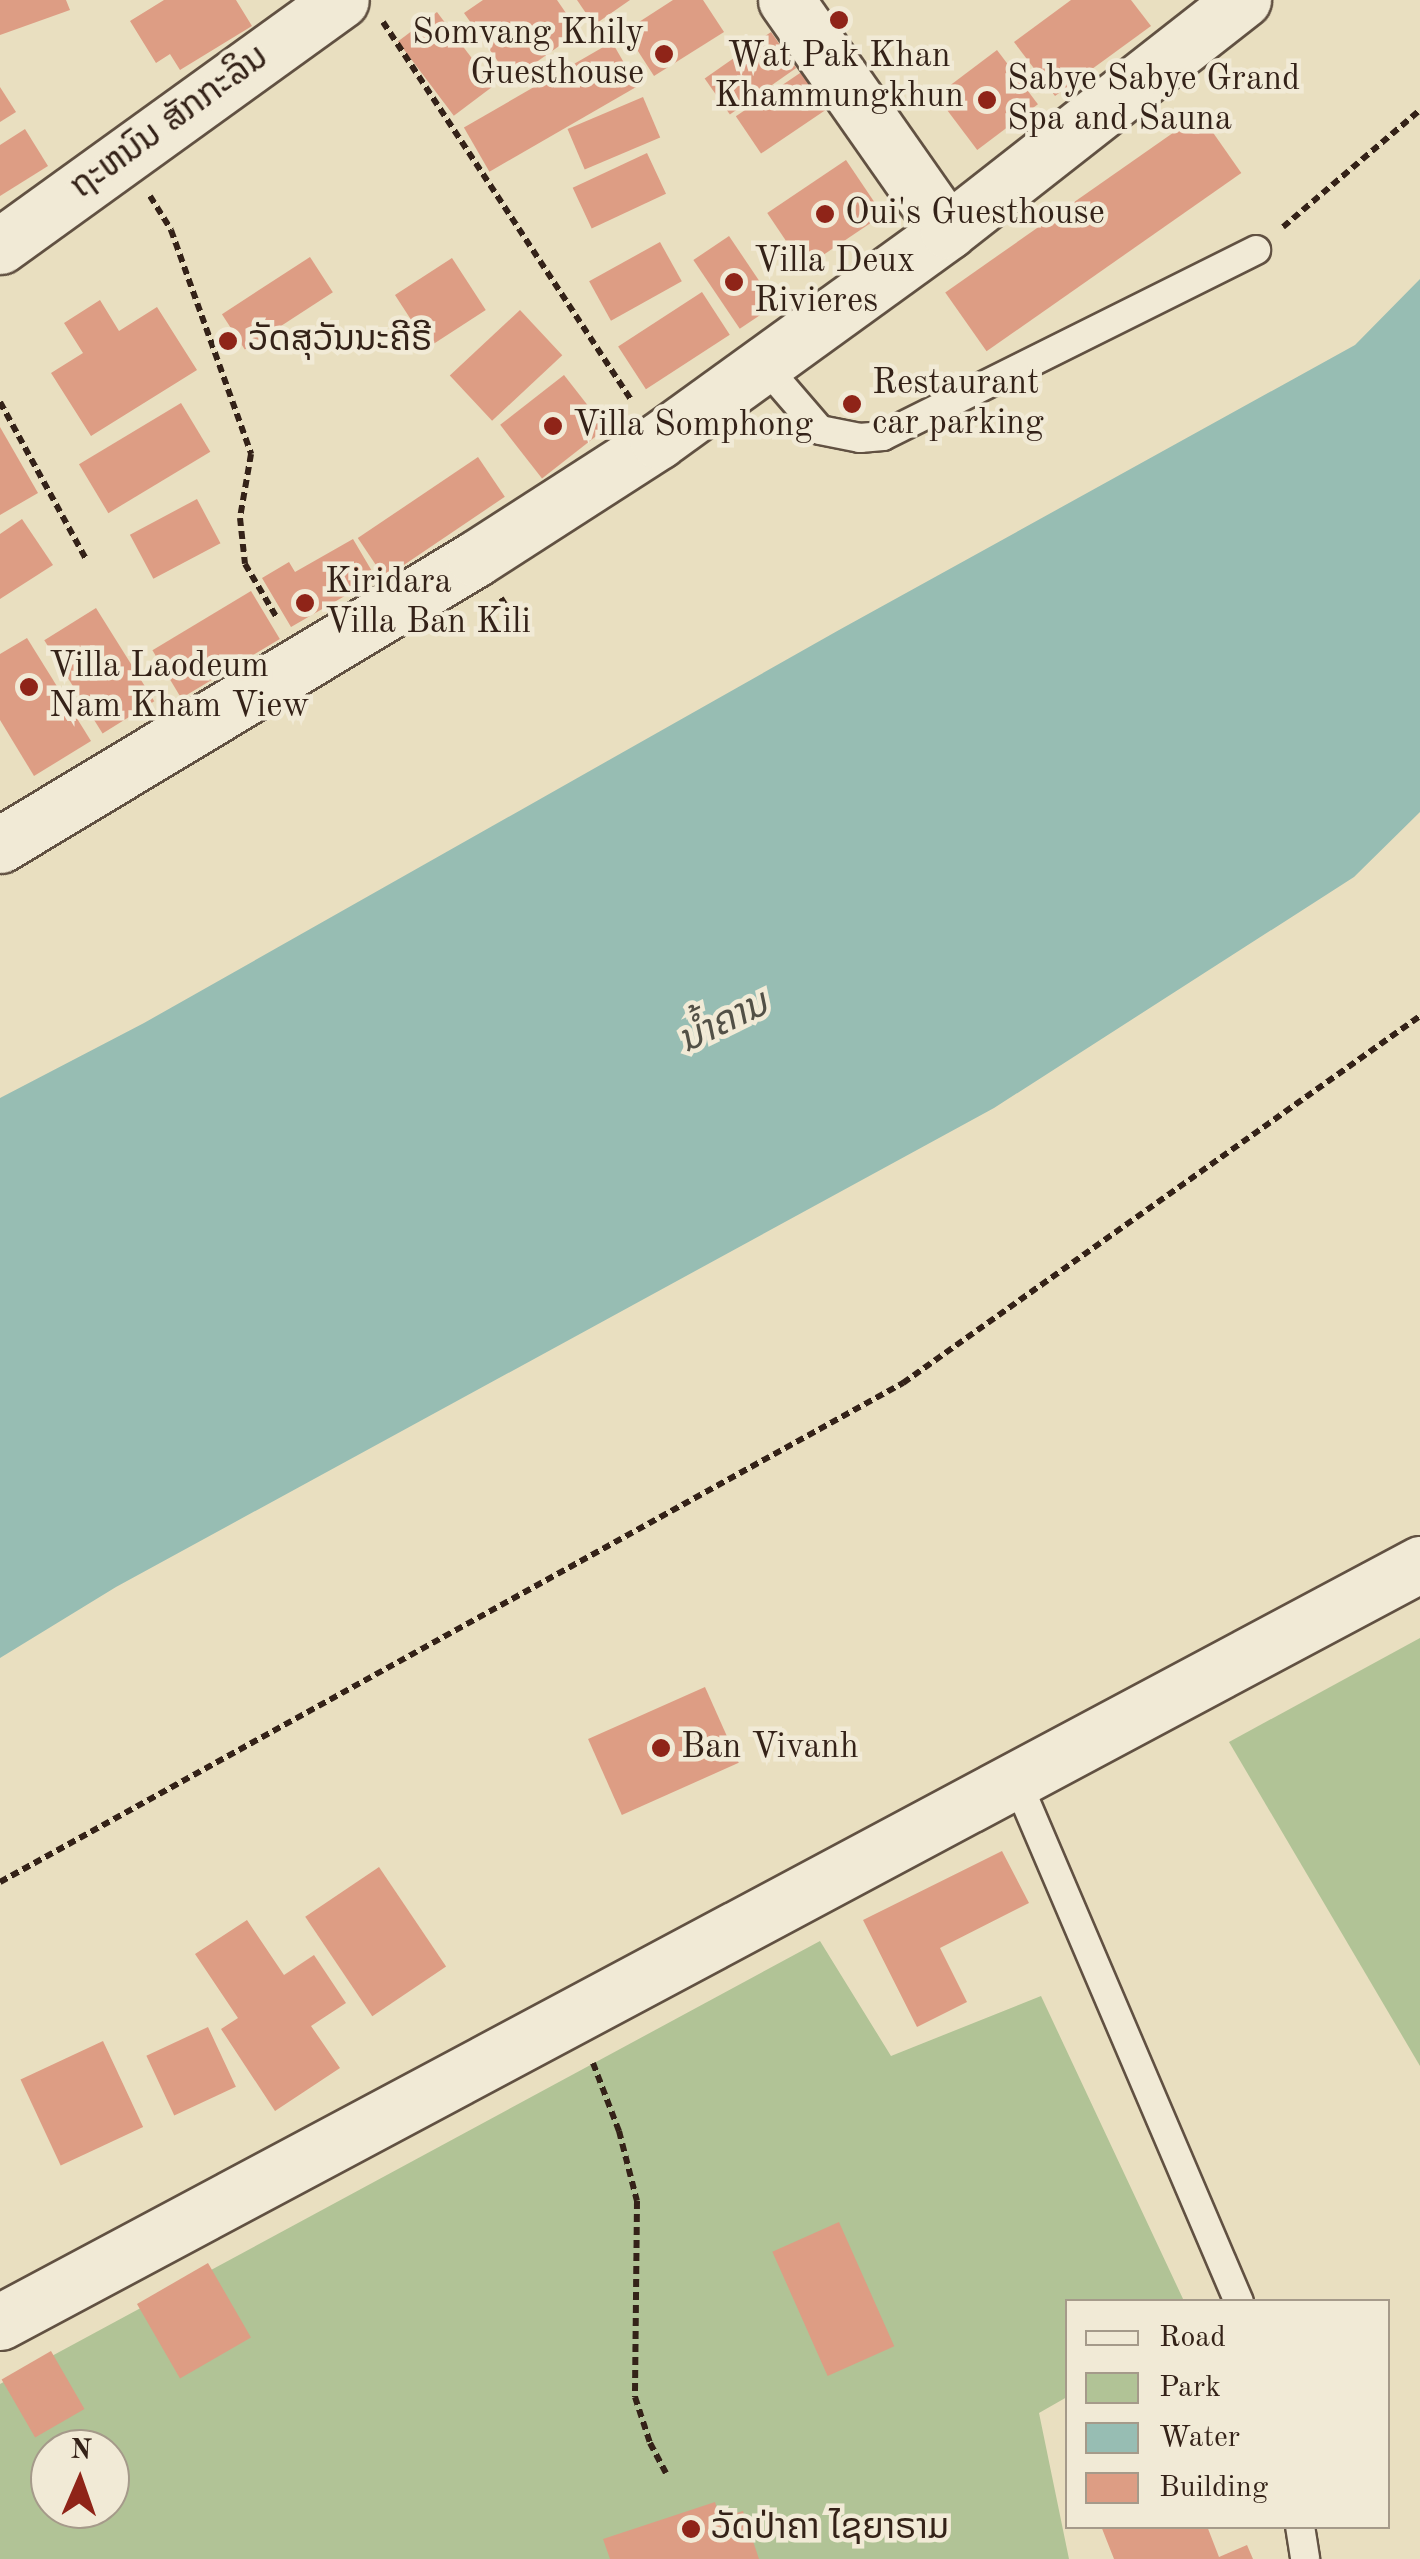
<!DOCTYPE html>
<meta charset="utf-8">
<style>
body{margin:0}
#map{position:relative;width:1420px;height:2559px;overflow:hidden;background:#e9dfc0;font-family:"Old Standard TT","Noto Sans Lao",serif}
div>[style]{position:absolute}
.green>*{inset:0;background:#b1c396}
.water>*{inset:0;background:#97bdb3}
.building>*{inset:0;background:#dd9d84;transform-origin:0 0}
.path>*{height:6px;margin-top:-3px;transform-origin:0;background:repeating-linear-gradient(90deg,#342218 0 8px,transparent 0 13px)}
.roads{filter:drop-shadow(2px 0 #615142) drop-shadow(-2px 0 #615142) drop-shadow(0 2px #615142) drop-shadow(0 -2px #615142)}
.service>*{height:28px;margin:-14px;padding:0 14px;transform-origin:14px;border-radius:14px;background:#f1ead6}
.minor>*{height:55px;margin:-27.5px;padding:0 27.5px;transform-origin:27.5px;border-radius:27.5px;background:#f1ead6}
.secondary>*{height:55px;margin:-27.5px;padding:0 27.5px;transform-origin:27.5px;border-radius:27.5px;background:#f1ead6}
.dots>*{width:28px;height:28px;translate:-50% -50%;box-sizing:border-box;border:5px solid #f1ead6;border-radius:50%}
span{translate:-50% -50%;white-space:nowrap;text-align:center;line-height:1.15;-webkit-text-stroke:9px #f1ead6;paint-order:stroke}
.poi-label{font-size:35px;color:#342218}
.right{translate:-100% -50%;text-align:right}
.left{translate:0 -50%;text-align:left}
.street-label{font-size:35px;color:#342218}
.water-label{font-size:38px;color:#525046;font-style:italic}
.legend{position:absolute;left:1065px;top:2299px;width:325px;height:230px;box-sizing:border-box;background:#f1ead6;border:2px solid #a59a8a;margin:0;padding:12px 18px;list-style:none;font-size:30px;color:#342218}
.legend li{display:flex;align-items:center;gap:20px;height:50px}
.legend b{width:50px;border:2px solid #a59a8a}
.north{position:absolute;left:30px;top:2429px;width:100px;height:100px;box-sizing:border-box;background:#f1ead6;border:2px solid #a59a8a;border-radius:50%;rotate:2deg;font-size:28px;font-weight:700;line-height:40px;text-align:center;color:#342218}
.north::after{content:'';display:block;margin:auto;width:35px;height:45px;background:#8f2418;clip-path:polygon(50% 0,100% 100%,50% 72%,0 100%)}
</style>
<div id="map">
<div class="green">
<i style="clip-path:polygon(1420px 1638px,1420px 2066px,1229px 1742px)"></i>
<i style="clip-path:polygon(evenodd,820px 1941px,891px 2056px,1041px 1996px,1184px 2301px,1068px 2302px,1067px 2397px,1039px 2413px,1069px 2559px,0 2559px,0 2384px,820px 1941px,50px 2449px,110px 2449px,110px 2509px,50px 2509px,50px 2449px)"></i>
</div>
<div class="water">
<i style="clip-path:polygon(1420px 279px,1420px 812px,1354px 877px,994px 1108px,116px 1587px,0 1658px,0 1098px,144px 1023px,839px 630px,1355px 345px)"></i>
</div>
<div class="building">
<i style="clip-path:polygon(0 0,66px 0,70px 10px,0 35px)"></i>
<i style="clip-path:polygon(164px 0,236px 0,252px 26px,180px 70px,170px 54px,156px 63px,130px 21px)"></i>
<i style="clip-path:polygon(483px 0,557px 0,579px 32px,511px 80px,464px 13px)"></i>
<i style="clip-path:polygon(577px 0,630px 0,594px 25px)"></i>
<i style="clip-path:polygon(673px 0,703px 0,724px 32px,654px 76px,625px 31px)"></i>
<i style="clip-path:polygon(1071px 0,1131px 0,1151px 26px,1055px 96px,1014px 42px)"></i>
<i style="left:437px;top:12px;width:93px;height:49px;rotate:53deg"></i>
<i style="left:771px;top:32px;width:44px;height:81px;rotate:55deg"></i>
<i style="left:612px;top:42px;width:51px;height:171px;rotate:60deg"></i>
<i style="left:997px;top:50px;width:68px;height:76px;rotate:53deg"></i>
<i style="left:803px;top:71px;width:45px;height:81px;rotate:56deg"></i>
<i style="clip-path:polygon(0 87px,16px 112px,0 122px)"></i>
<i style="left:643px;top:97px;width:44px;height:82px;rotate:67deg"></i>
<i style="left:1200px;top:114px;width:72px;height:311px;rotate:55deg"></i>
<i style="clip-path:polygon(25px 129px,48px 166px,0 196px,0 145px)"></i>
<i style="left:647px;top:153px;width:45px;height:82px;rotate:65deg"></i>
<i style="left:846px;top:160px;width:66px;height:95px;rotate:56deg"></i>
<i style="left:729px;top:236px;width:83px;height:43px;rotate:56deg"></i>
<i style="left:660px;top:242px;width:45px;height:81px;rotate:61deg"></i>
<i style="left:310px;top:257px;width:42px;height:105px;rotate:57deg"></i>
<i style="left:452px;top:258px;width:62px;height:68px;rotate:57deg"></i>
<i style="left:702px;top:292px;width:51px;height:100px;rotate:57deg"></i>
<i style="clip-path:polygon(100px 300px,119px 331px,157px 307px,197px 370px,91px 436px,51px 373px,83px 353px,64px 323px)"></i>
<i style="left:520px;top:310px;width:62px;height:96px;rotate:47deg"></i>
<i style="left:564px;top:375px;width:68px;height:81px;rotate:52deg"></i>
<i style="left:181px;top:403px;width:57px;height:119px;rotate:59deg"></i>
<i style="clip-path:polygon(0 427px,38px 493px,0 515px)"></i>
<i style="left:478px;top:457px;width:48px;height:145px;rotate:56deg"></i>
<i style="left:197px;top:499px;width:50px;height:76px;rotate:62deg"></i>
<i style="clip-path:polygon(22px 519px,53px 565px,0 599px,0 534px)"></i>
<i style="clip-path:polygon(353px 539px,376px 578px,291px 627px,262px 578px,289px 562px,295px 572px)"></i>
<i style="left:251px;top:591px;width:56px;height:115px;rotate:59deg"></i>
<i style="left:96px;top:608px;width:110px;height:61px;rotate:58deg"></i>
<i style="clip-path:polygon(27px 638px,91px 741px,34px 776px,0 720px,0 654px)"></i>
<i style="left:705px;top:1687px;width:83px;height:128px;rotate:66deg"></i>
<i style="clip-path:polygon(1002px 1851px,1029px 1903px,940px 1948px,967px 2002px,917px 2027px,863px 1920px)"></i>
<i style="left:379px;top:1867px;width:120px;height:89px;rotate:56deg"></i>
<i style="clip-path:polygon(247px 1920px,284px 1975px,314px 1955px,346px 2003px,311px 2026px,340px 2068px,275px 2111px,221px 2029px,238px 2018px,195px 1954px)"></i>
<i style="left:208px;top:2027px;width:66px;height:68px;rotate:65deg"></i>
<i style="left:103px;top:2041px;width:95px;height:91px;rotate:65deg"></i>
<i style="left:839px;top:2222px;width:136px;height:73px;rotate:66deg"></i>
<i style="left:208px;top:2263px;width:86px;height:82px;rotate:60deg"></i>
<i style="left:51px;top:2351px;width:67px;height:57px;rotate:60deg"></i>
<i style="clip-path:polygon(715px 2502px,720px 2518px,743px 2511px,759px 2559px,610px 2559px,603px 2539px)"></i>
<i style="clip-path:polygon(1101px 2526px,1207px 2526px,1219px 2557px,1247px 2545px,1253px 2559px,1114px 2559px)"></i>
</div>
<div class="path">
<i style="left:383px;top:22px;width:452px;rotate:56.7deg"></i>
<i style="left:150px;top:196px;width:40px;rotate:58deg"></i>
<i style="left:171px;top:230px;width:238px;rotate:70.3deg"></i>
<i style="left:251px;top:454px;width:65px;rotate:99.8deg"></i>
<i style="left:240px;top:518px;width:46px;rotate:83.8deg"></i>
<i style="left:245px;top:564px;width:63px;rotate:59.3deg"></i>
<i style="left:1283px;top:227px;width:180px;rotate:-40.5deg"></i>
<i style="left:0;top:402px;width:179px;rotate:61.3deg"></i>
<i style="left:501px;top:598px;width:19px;rotate:58deg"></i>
<i style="left:0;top:1882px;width:1032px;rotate:-28.93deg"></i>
<i style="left:903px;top:1383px;width:634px;rotate:-35.37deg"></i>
<i style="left:593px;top:2063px;width:73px;rotate:69.1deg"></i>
<i style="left:619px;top:2131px;width:72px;rotate:75.6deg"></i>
<i style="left:637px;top:2201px;width:196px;rotate:90.6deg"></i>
<i style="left:635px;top:2397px;width:48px;rotate:71.9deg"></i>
<i style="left:650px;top:2443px;width:34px;rotate:62deg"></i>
</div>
<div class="roads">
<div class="service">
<i style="left:763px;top:364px;width:87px;rotate:49.2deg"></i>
<i style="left:820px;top:430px;width:41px;rotate:11.3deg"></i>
<i style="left:860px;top:438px;width:23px;rotate:-5deg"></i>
<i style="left:883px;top:436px;width:417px;rotate:-26.5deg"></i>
<i style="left:1017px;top:1782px;width:565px;rotate:66.88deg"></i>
<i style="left:1300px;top:2526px;width:33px;rotate:81deg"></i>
</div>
<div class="minor">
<i style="left:786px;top:0;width:282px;rotate:55deg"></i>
<i style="left:0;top:845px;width:554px;rotate:-31.05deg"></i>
<i style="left:475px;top:559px;width:218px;rotate:-32.8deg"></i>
<i style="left:658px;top:441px;width:358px;rotate:-35.9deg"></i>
<i style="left:948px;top:231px;width:375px;rotate:-38.1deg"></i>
<i style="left:0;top:2322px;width:1610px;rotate:-28.09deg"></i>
</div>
<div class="secondary">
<i style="left:0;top:246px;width:420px;rotate:-35.8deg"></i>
</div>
</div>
<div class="dots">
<i style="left:839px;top:20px;background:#8f2418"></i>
<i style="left:664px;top:54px;background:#8f2418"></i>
<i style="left:987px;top:100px;background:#8f2418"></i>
<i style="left:825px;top:214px;background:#8f2418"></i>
<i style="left:734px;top:282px;background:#8f2418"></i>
<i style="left:228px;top:341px;background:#8f2418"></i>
<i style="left:852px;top:404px;background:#8f2418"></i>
<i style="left:553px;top:426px;background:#8f2418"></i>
<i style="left:305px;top:603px;background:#8f2418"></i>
<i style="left:29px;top:687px;background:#8f2418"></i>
<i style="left:661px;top:1748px;background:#8f2418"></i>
<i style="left:691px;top:2529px;background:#8f2418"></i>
</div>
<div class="poi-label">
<span class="right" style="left:644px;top:54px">Somvang Khily<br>Guesthouse</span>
<span style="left:839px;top:77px">Wat Pak Khan<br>Khammungkhun</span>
<span class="left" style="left:1007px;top:100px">Sabye Sabye Grand<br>Spa and Sauna</span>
<span class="left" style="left:845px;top:214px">Oui's Guesthouse</span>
<span class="left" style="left:754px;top:282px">Villa Deux<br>Rivieres</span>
<span class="left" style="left:248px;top:341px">ວັດສຸວັນນະຄີຣີ</span>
<span class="left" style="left:872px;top:404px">Restaurant<br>car parking</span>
<span class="left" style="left:573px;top:426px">Villa Somphong</span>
<span class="left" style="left:325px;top:603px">Kiridara<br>Villa Ban Kili</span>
<span class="left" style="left:49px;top:687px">Villa Laodeum<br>Nam Kham View</span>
<span class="left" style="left:681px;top:1748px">Ban Vivanh</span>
<span class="left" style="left:711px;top:2529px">ວັດປ່າຄາ ໄຊຍາຣາມ</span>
</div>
<div class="street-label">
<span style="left:170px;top:123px;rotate:-36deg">ຖະຫນົນ ສັກກະລິນ</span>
</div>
<div class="water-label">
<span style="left:724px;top:1024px;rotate:-26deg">ນ້ຳຄານ</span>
</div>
<ul class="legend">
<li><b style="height:12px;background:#f1ead6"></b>Road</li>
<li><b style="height:28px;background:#b1c396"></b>Park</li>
<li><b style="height:28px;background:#97bdb3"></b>Water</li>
<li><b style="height:28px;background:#dd9d84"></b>Building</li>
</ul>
<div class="north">N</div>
</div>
